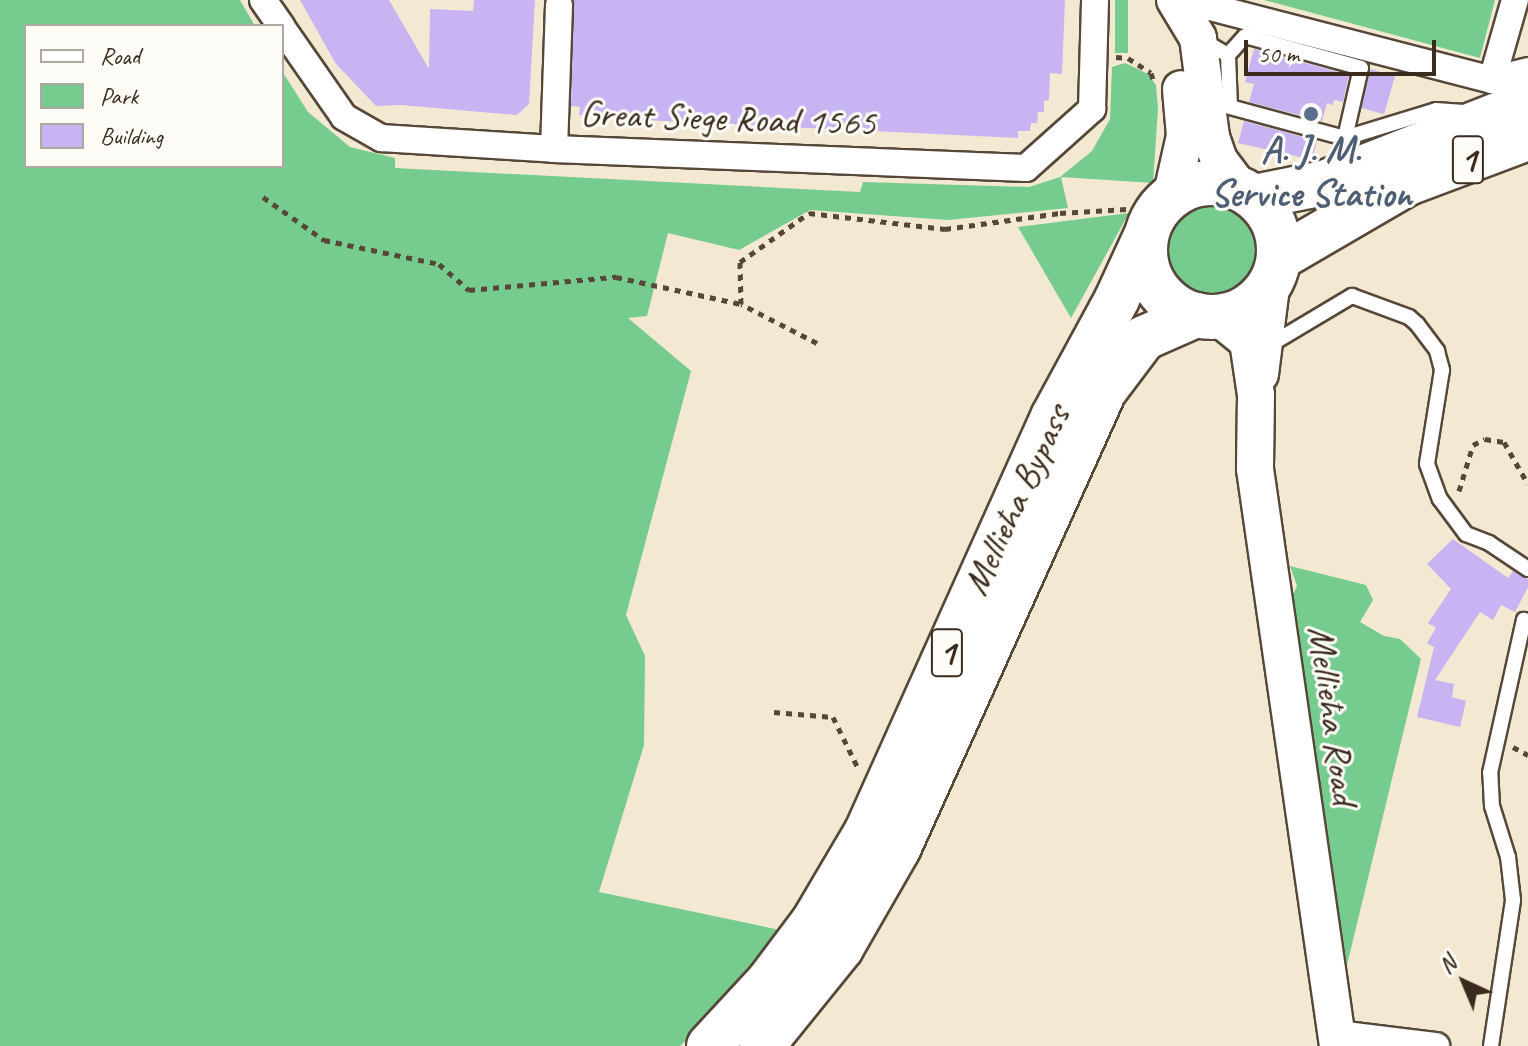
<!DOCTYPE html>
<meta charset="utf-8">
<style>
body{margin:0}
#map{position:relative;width:1528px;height:1046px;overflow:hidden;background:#f3e9d2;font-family:Caveat,sans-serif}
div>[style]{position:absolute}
.green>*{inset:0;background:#76cb8f;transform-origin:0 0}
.round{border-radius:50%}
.building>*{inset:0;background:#c8b4f2;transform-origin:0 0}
.path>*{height:5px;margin-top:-2.5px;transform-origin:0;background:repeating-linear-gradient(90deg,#574739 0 6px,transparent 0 12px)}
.roads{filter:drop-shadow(2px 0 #574739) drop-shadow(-2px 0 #574739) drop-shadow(0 2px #574739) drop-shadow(0 -2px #574739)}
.lane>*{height:14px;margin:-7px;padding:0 7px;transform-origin:7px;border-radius:7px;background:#fff}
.street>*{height:26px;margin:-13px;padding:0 13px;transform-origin:13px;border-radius:13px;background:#fff}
.secondary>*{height:36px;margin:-18px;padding:0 18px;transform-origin:18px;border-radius:18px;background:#fff}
.highway>*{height:44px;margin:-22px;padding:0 22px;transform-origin:22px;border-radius:22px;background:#fff}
.highway>.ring{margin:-22px;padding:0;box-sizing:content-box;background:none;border:44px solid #fff;border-radius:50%}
.dots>*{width:22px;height:22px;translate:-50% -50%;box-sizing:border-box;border:4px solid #fdfcf7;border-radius:50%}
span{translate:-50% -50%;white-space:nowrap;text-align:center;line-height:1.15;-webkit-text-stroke:6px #fdfcf7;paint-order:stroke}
.shield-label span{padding:2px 6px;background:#fdfcf7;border:2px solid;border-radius:6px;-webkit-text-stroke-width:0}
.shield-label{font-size:36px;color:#3b2a1e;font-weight:700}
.street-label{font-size:38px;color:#3b2a1e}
.service-label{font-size:38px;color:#4e5e75;font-weight:700}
.legend{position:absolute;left:24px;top:24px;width:260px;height:144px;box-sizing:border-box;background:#fdfcf7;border:2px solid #afa8a0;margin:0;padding:10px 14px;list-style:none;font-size:24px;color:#3b2a1e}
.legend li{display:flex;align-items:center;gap:16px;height:40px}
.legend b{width:40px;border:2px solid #afa8a0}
.north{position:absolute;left:1424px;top:942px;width:80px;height:80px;-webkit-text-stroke:6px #fdfcf7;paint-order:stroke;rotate:316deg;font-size:22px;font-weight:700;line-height:32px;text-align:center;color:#3b2a1e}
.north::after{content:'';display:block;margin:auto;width:28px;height:36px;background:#3b2a1e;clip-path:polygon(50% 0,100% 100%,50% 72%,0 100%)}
.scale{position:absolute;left:1244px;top:40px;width:192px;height:36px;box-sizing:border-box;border:4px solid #3b2a1e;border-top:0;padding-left:10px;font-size:24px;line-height:28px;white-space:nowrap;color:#3b2a1e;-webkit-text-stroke:6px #fdfcf7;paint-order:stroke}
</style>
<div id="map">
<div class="green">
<i style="clip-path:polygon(0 0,240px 0,255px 26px,26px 26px,26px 166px,282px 166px,282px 71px,308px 112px,350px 147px,395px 158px,395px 168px,860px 192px,863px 182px,1029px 187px,1060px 177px,1092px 151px,1110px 119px,1112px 67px,1125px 63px,1148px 74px,1156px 85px,1158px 109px,1153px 183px,1061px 177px,1068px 208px,948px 220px,810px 210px,739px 250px,668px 233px,647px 316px,628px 318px,691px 371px,626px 615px,645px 656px,644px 745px,599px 892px,785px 931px,719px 1009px,680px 1046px,0 1046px)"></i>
<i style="left:1115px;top:0;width:13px;height:53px"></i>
<i style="clip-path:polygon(1264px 0,1495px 0,1480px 58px)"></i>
<i class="round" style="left:1161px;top:204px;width:100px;height:100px"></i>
<i style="clip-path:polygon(1129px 213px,1071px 318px,1018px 227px)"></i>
<i style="clip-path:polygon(1290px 566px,1366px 585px,1373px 600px,1360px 622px,1384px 636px,1400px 639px,1421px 659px,1347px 965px,1291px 598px,1297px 586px)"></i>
</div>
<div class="building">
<i style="clip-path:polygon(300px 0,389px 0,429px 69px,430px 9px,473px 11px,474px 0,535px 0,529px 104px,517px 115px,401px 105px,376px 106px,336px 64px)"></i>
<i style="clip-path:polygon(574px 0,1065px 0,1062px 74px,1050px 73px,1049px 100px,1044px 101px,1044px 112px,1038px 112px,1037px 123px,1031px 123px,1030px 131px,1018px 131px,1018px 138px,642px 120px,642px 127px,618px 126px,618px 117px,579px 115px,580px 107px,571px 106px)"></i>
<i style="clip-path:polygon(1254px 49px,1349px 75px,1343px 102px,1334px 100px,1333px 105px,1327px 103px,1322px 121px,1249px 102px,1254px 84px,1245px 82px)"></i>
<i style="left:1371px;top:69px;width:25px;height:40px;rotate:16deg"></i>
<i style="clip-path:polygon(1244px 121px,1317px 141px,1312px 160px,1238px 143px)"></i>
<i style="clip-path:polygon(1453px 539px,1508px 578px,1513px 571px,1528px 579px,1528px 587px,1515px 612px,1501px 605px,1493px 620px,1480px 612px,1435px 680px,1454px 684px,1452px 697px,1466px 701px,1460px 727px,1417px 717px,1434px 647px,1427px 643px,1436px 628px,1428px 623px,1451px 589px,1427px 564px)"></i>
</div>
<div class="path">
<i style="left:1116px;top:57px;width:12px;rotate:5deg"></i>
<i style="left:1128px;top:58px;width:27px;rotate:33deg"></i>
<i style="left:1151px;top:73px;width:6px;rotate:72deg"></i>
<i style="left:263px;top:197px;width:75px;rotate:35.2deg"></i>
<i style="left:324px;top:240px;width:117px;rotate:11.8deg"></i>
<i style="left:439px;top:264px;width:40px;rotate:41deg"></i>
<i style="left:469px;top:290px;width:148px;rotate:-5.1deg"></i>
<i style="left:616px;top:277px;width:128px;rotate:12.2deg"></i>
<i style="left:817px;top:343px;width:85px;rotate:-152.8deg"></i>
<i style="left:741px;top:304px;width:42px;rotate:-91.4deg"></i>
<i style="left:740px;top:262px;width:85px;rotate:-35.4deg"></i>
<i style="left:809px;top:213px;width:137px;rotate:6.7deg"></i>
<i style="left:945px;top:229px;width:116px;rotate:-7.9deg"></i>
<i style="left:1060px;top:213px;width:67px;rotate:-3.4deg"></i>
<i style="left:1459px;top:491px;width:48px;rotate:-73.1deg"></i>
<i style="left:1473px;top:445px;width:13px;rotate:-27deg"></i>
<i style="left:1485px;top:439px;width:19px;rotate:9deg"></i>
<i style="left:1504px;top:442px;width:48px;rotate:60.3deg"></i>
<i style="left:774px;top:712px;width:59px;rotate:4.8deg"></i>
<i style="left:833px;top:717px;width:57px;rotate:63.9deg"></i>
<i style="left:1513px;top:747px;width:17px;rotate:28deg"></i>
</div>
<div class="roads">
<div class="lane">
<i style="left:1202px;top:40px;width:30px;rotate:30deg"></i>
<i style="left:1228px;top:55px;width:25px;rotate:-48deg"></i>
<i style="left:1245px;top:36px;width:120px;rotate:15.4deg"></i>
<i style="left:1361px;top:68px;width:72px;rotate:102.9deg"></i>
<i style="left:1228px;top:55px;width:52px;rotate:87.8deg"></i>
<i style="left:1230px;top:107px;width:119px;rotate:15.1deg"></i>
<i style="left:1345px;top:138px;width:95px;rotate:-17.1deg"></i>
<i style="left:1436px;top:110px;width:28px;rotate:4deg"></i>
<i style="left:1268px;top:346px;width:98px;rotate:-30.8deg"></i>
<i style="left:1352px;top:296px;width:61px;rotate:20.2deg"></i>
<i style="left:1409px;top:317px;width:11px;rotate:41deg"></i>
<i style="left:1417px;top:324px;width:34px;rotate:53deg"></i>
<i style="left:1437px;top:351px;width:20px;rotate:75deg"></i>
<i style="left:1442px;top:370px;width:95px;rotate:99.1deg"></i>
<i style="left:1427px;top:464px;width:37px;rotate:70deg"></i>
<i style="left:1440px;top:499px;width:44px;rotate:53.4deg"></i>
<i style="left:1466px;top:534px;width:25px;rotate:21deg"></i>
<i style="left:1489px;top:543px;width:47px;rotate:33.7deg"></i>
<i style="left:1491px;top:1046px;width:148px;rotate:-81.4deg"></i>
<i style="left:1513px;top:900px;width:43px;rotate:-96.6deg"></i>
<i style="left:1508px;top:857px;width:53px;rotate:-107.4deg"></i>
<i style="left:1492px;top:806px;width:33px;rotate:-93deg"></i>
<i style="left:1490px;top:773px;width:157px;rotate:-77.5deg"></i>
<i style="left:1524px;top:620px;width:4px;rotate:27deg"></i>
</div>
<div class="street">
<i style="left:263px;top:0;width:32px;rotate:55deg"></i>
<i style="left:1183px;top:0;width:319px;rotate:14.5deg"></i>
<i style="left:1492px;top:80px;width:37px;rotate:-14deg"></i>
<i style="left:282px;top:28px;width:108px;rotate:55.1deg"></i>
<i style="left:344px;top:117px;width:43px;rotate:29.6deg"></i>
<i style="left:381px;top:138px;width:173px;rotate:3.6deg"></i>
<i style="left:554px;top:149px;width:472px;rotate:2.3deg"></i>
<i style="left:1026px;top:168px;width:89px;rotate:-41.8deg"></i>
<i style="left:1092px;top:109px;width:109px;rotate:-88.4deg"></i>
<i style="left:1492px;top:80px;width:83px;rotate:-74deg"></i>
<i style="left:554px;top:149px;width:144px;rotate:-88deg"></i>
<i style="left:1338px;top:1034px;width:99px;rotate:7deg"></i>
</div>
<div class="secondary">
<i style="left:1175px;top:0;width:44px;rotate:58.8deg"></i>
<i style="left:1198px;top:38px;width:100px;rotate:82.5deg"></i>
<i style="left:1211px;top:137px;width:24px;rotate:71deg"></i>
<i style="left:1219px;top:160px;width:36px;rotate:53deg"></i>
<i style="left:1171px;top:198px;width:64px;rotate:-77.3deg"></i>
<i style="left:1185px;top:136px;width:47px;rotate:-94.9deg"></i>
<i style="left:1218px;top:317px;width:38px;rotate:39deg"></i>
<i style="left:1248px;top:341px;width:55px;rotate:81.6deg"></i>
<i style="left:1256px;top:395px;width:74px;rotate:90.8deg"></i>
<i style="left:1255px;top:469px;width:583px;rotate:81.81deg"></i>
<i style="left:1260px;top:374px;width:96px;rotate:-82.8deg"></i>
</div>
<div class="highway">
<i class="ring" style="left:1145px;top:183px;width:90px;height:90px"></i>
<i style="left:1254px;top:197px;width:71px;rotate:-11.3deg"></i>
<i style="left:1324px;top:183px;width:219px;rotate:-21.4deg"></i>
<i style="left:1279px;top:258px;width:149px;rotate:-30.2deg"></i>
<i style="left:1408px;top:183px;width:128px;rotate:-20.6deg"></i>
<i style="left:709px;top:1046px;width:88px;rotate:-47.3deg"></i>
<i style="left:769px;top:981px;width:75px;rotate:-53.1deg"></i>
<i style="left:814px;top:921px;width:104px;rotate:-59.5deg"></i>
<i style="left:867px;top:831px;width:454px;rotate:-65.8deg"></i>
<i style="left:1053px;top:417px;width:134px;rotate:-61.5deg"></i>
<i style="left:1117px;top:299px;width:69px;rotate:-65.3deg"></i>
<i style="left:762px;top:1046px;width:126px;rotate:-51.1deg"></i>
<i style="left:841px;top:948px;width:114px;rotate:-60.1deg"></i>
<i style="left:898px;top:849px;width:502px;rotate:-65.78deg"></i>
<i style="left:1104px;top:391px;width:66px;rotate:-53deg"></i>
<i style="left:1144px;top:338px;width:57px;rotate:-23.9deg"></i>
</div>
</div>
<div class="dots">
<i style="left:1311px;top:114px;background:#5c6f8a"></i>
</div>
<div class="shield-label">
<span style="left:1468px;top:160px">1</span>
<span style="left:947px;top:653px">1</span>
</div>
<div class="street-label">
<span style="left:728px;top:118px;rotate:2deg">Great Siege Road 1565</span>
<span style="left:1016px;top:500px;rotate:-65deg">Mellieħa Bypass</span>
<span style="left:1333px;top:715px;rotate:82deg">Mellieħa Road</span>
</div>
<div class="service-label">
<span style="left:1311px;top:172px">A. J. M.<br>Service Station</span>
</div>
<ul class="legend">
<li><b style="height:10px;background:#fff"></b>Road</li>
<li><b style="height:22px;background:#76cb8f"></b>Park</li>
<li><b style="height:22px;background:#c8b4f2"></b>Building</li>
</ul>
<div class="north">N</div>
<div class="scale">50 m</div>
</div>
